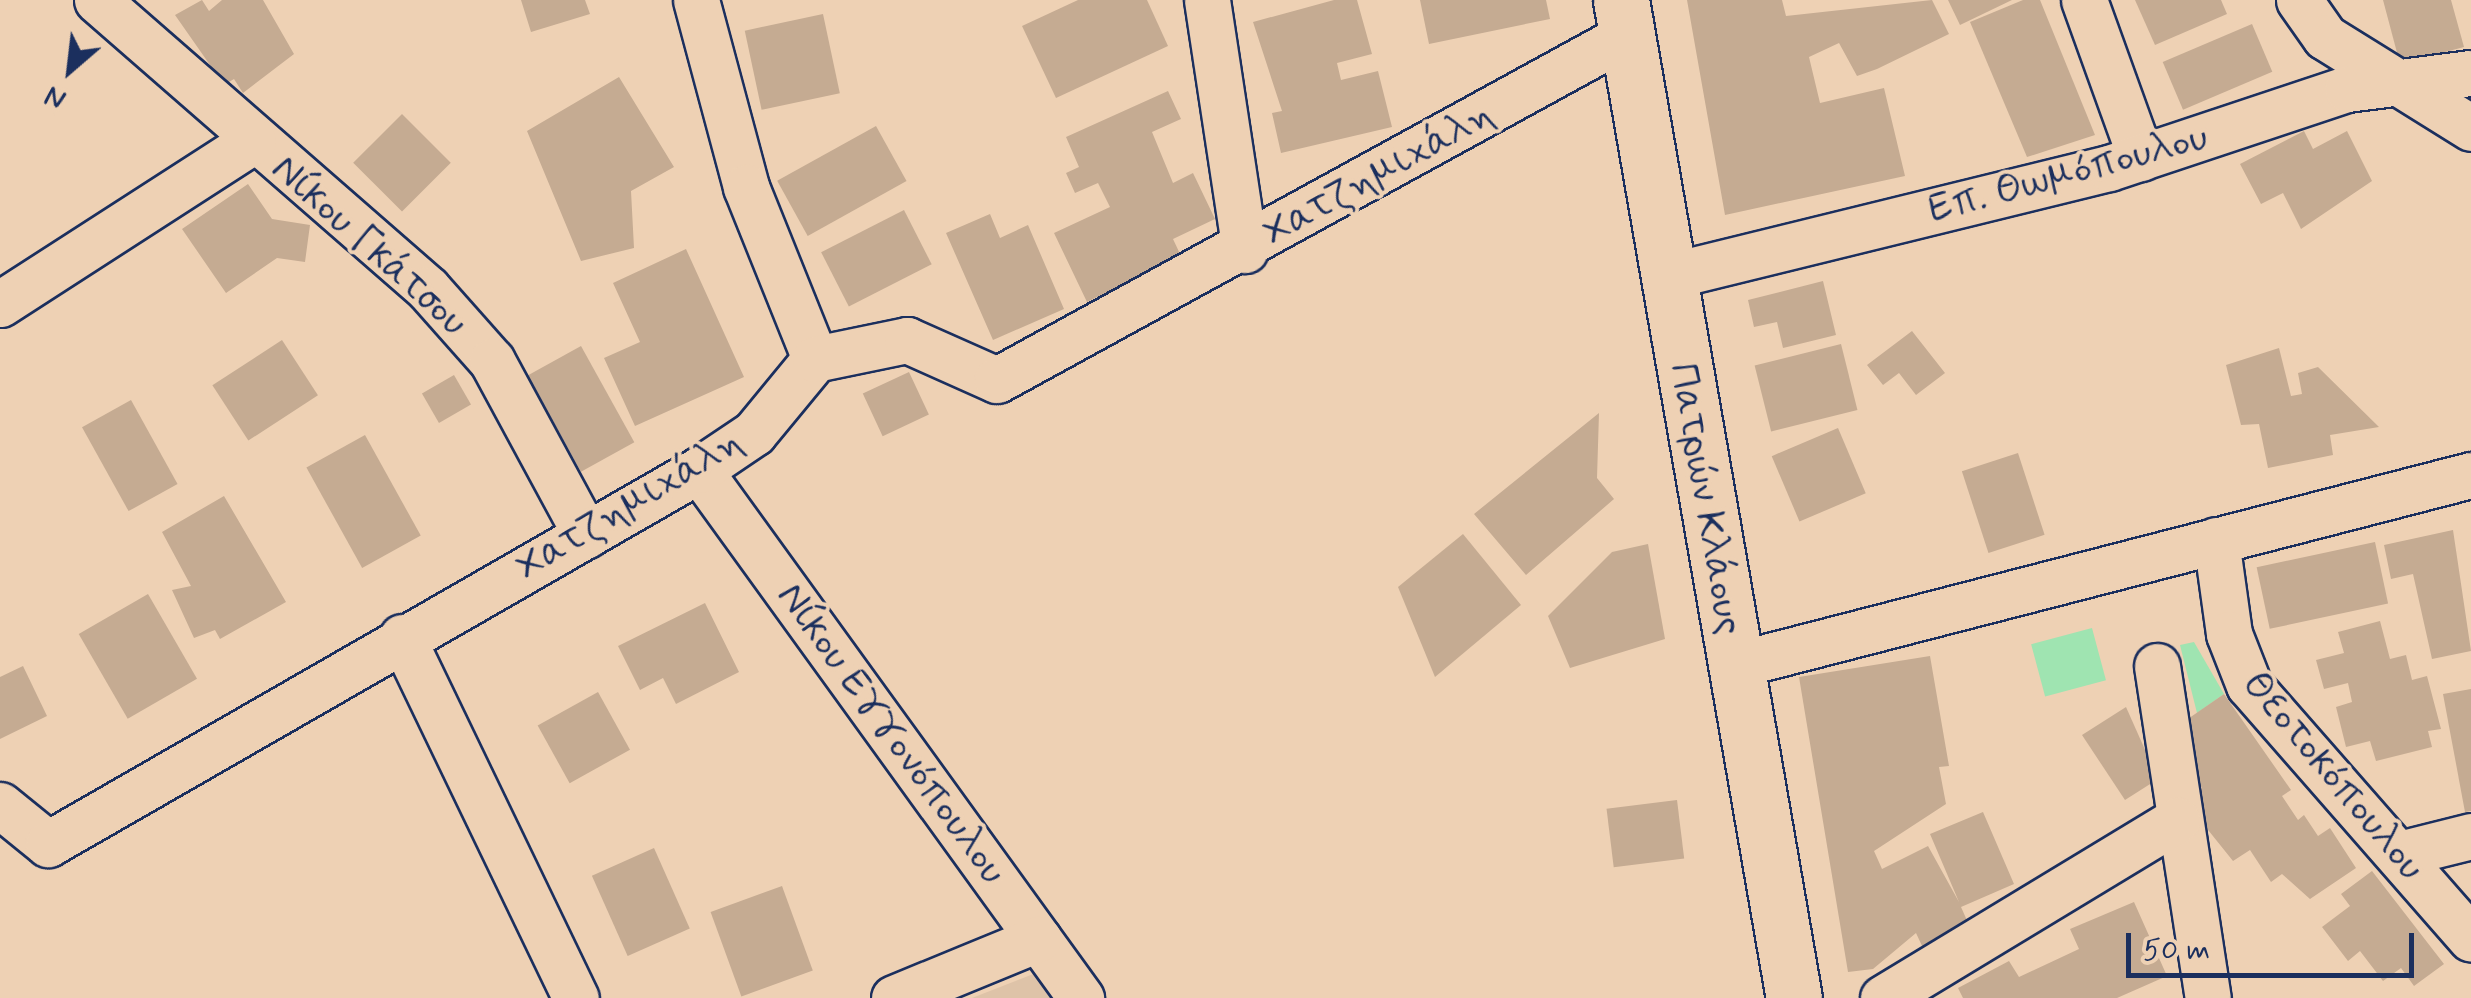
<!DOCTYPE html>
<meta charset="utf-8">
<style>
body{margin:0}
#map{position:relative;width:2471px;height:998px;overflow:hidden;background:#eed1b4;font-family:Mynerve,sans-serif}
div>[style]{position:absolute}
.built>*{inset:0;background:#dec3a8}
.green>*{inset:0;background:#9fe4b1;transform-origin:0 0}
.building>*{inset:0;background:#c5ab92;transform-origin:0 0}
.roads{filter:drop-shadow(2px 0 #1b2f5e) drop-shadow(-2px 0 #1b2f5e) drop-shadow(0 2px #1b2f5e) drop-shadow(0 -2px #1b2f5e)}
.minor>*{height:45px;margin:-22.5px;padding:0 22.5px;transform-origin:22.5px;border-radius:22.5px;background:#eed1b4}
.secondary>*{height:55px;margin:-27.5px;padding:0 27.5px;transform-origin:27.5px;border-radius:27.5px;background:#eed1b4}
span{translate:-50% -50%;white-space:nowrap;text-align:center;line-height:1.15;-webkit-text-stroke:8px #eed1b4;paint-order:stroke}
.street-label{font-size:40px;color:#1b2f5e}
.north{position:absolute;left:20px;top:20px;width:100px;height:100px;-webkit-text-stroke:8px #eed1b4;paint-order:stroke;rotate:208deg;font-size:28px;font-weight:700;line-height:40px;text-align:center;color:#1b2f5e}
.north::after{content:'';display:block;margin:auto;width:35px;height:45px;background:#1b2f5e;clip-path:polygon(50% 0,100% 100%,50% 72%,0 100%)}
.scale{position:absolute;left:2126px;top:933px;width:288px;height:45px;box-sizing:border-box;border:5px solid #1b2f5e;border-top:0;padding-left:12px;font-size:30px;line-height:35px;white-space:nowrap;color:#1b2f5e;-webkit-text-stroke:8px #eed1b4;paint-order:stroke}
</style>
<div id="map">
<div class="built">
<i style="clip-path:polygon(1036px 973px,1053px 998px,972px 998px)"></i>
</div>
<div class="green">
<i style="left:2092px;top:628px;width:54px;height:63px;rotate:75deg"></i>
<i style="clip-path:polygon(2194px 642px,2224px 694px,2197px 713px,2180px 645px)"></i>
</div>
<div class="building">
<i style="clip-path:polygon(202px 0,209px 11px,222px 0,263px 0,294px 54px,243px 93px,234px 79px,224px 85px,175px 15px)"></i>
<i style="clip-path:polygon(521px 0,585px 0,590px 14px,531px 32px)"></i>
<i style="clip-path:polygon(1078px 0,1147px 0,1168px 46px,1056px 98px,1022px 26px)"></i>
<i style="clip-path:polygon(1334px 0,1357px 0,1372px 54px,1337px 63px,1341px 80px,1378px 71px,1392px 127px,1281px 153px,1272px 113px,1282px 111px,1253px 22px)"></i>
<i style="clip-path:polygon(1420px 0,1546px 0,1550px 19px,1429px 44px)"></i>
<i style="clip-path:polygon(1687px 0,1782px 0,1786px 16px,1932px 0,1949px 34px,1877px 69px,1857px 76px,1839px 43px,1809px 57px,1820px 103px,1884px 88px,1905px 176px,1725px 215px)"></i>
<i style="clip-path:polygon(1948px 0,2012px 0,1960px 25px)"></i>
<i style="clip-path:polygon(2023px 0,2040px 0,2095px 135px,2027px 157px,1970px 22px)"></i>
<i style="clip-path:polygon(2135px 0,2221px 0,2227px 14px,2155px 45px)"></i>
<i style="clip-path:polygon(2383px 0,2451px 0,2464px 47px,2400px 64px)"></i>
<i style="left:823px;top:14px;width:81px;height:80px;rotate:78deg"></i>
<i style="left:2252px;top:24px;width:52px;height:97px;rotate:67deg"></i>
<i style="clip-path:polygon(619px 77px,674px 167px,631px 191px,634px 248px,581px 261px,527px 131px)"></i>
<i style="clip-path:polygon(1168px 91px,1181px 119px,1152px 132px,1173px 183px,1193px 173px,1215px 219px,1173px 239px,1181px 256px,1087px 302px,1054px 233px,1110px 207px,1098px 183px,1075px 193px,1066px 173px,1079px 167px,1066px 137px)"></i>
<i style="left:402px;top:114px;width:69px;height:69px;rotate:45deg"></i>
<i style="left:876px;top:126px;width:63px;height:113px;rotate:61deg"></i>
<i style="clip-path:polygon(2304px 131px,2313px 149px,2347px 131px,2372px 181px,2301px 229px,2283px 193px,2261px 204px,2240px 164px)"></i>
<i style="clip-path:polygon(248px 184px,272px 219px,310px 225px,305px 262px,277px 258px,226px 293px,182px 229px)"></i>
<i style="left:904px;top:210px;width:61px;height:93px;rotate:63deg"></i>
<i style="clip-path:polygon(990px 214px,1000px 238px,1028px 225px,1064px 309px,993px 340px,946px 233px)"></i>
<i style="clip-path:polygon(686px 249px,744px 377px,635px 426px,604px 358px,640px 342px,613px 283px)"></i>
<i style="clip-path:polygon(1823px 281px,1836px 335px,1783px 348px,1777px 322px,1754px 327px,1748px 300px)"></i>
<i style="clip-path:polygon(1912px 331px,1945px 373px,1916px 395px,1899px 373px,1883px 385px,1867px 365px)"></i>
<i style="left:282px;top:340px;width:66px;height:83px;rotate:57deg"></i>
<i style="left:1841px;top:344px;width:68px;height:89px;rotate:76deg"></i>
<i style="left:581px;top:346px;width:110px;height:61px;rotate:61deg"></i>
<i style="clip-path:polygon(2279px 348px,2291px 396px,2302px 394px,2298px 373px,2318px 367px,2379px 427px,2330px 435px,2333px 455px,2268px 468px,2259px 424px,2241px 425px,2226px 365px)"></i>
<i style="left:909px;top:372px;width:47px;height:51px;rotate:65deg"></i>
<i style="left:454px;top:375px;width:34px;height:37px;rotate:60deg"></i>
<i style="left:131px;top:400px;width:96px;height:56px;rotate:61deg"></i>
<i style="clip-path:polygon(1599px 413px,1597px 478px,1614px 499px,1526px 575px,1474px 514px)"></i>
<i style="left:1838px;top:428px;width:71px;height:72px;rotate:67deg"></i>
<i style="left:365px;top:435px;width:115px;height:67px;rotate:61deg"></i>
<i style="left:2018px;top:453px;width:86px;height:59px;rotate:72deg"></i>
<i style="clip-path:polygon(224px 496px,286px 602px,220px 639px,215px 630px,194px 638px,172px 590px,191px 586px,162px 532px)"></i>
<i style="clip-path:polygon(2453px 530px,2471px 651px,2432px 659px,2413px 574px,2391px 579px,2384px 545px)"></i>
<i style="clip-path:polygon(1463px 534px,1521px 605px,1435px 677px,1398px 587px)"></i>
<i style="left:2375px;top:542px;width:63px;height:121px;rotate:78deg"></i>
<i style="clip-path:polygon(1648px 544px,1665px 639px,1570px 668px,1548px 616px,1612px 552px)"></i>
<i style="left:148px;top:594px;width:98px;height:80px;rotate:60deg"></i>
<i style="clip-path:polygon(705px 603px,739px 672px,676px 704px,663px 678px,640px 690px,618px 646px)"></i>
<i style="clip-path:polygon(2380px 621px,2390px 659px,2406px 655px,2412px 680px,2427px 676px,2441px 729px,2428px 731px,2432px 747px,2376px 761px,2370px 741px,2346px 747px,2336px 707px,2352px 702px,2348px 683px,2324px 689px,2316px 660px,2344px 653px,2338px 632px)"></i>
<i style="clip-path:polygon(1930px 656px,1949px 766px,1939px 767px,1946px 804px,1874px 851px,1882px 869px,1928px 846px,1959px 902px,1930px 834px,1983px 812px,2014px 884px,1961px 907px,1969px 925px,1923px 948px,1916px 933px,1873px 969px,1848px 972px,1799px 677px)"></i>
<i style="clip-path:polygon(23px 666px,47px 716px,0 739px,0 677px)"></i>
<i style="clip-path:polygon(2471px 689px,2471px 811px,2465px 812px,2443px 694px)"></i>
<i style="left:598px;top:692px;width:66px;height:69px;rotate:61deg"></i>
<i style="clip-path:polygon(2224px 694px,2291px 790px,2282px 796px,2298px 820px,2304px 815px,2318px 836px,2330px 828px,2356px 868px,2310px 899px,2282px 874px,2271px 882px,2250px 850px,2233px 861px,2184px 800px,2202px 788px,2184px 762px,2196px 755px,2182px 723px)"></i>
<i style="clip-path:polygon(2126px 707px,2158px 779px,2125px 800px,2082px 735px)"></i>
<i style="left:1677px;top:800px;width:59px;height:71px;rotate:83deg"></i>
<i style="left:654px;top:848px;width:88px;height:68px;rotate:66deg"></i>
<i style="clip-path:polygon(2372px 871px,2444px 964px,2414px 986px,2401px 968px,2383px 981px,2360px 951px,2348px 961px,2322px 927px,2350px 906px,2341px 894px)"></i>
<i style="left:782px;top:886px;width:90px;height:76px;rotate:70deg"></i>
<i style="clip-path:polygon(2134px 902px,2167px 976px,2117px 998px,1963px 998px,1958px 988px,2009px 961px,2019px 977px,2079px 949px,2070px 929px)"></i>
</div>
<div class="roads">
<div class="minor">
<i style="left:97px;top:0;width:439px;rotate:41.1deg"></i>
<i style="left:428px;top:289px;width:96px;rotate:48.4deg"></i>
<i style="left:492px;top:361px;width:198px;rotate:61.6deg"></i>
<i style="left:696px;top:0;width:194px;rotate:75deg"></i>
<i style="left:746px;top:187px;width:185px;rotate:68.1deg"></i>
<i style="left:1207px;top:0;width:253px;rotate:81.4deg"></i>
<i style="left:2084px;top:0;width:168px;rotate:70.2deg"></i>
<i style="left:2299px;top:0;width:45px;rotate:54.9deg"></i>
<i style="left:2325px;top:37px;width:172px;rotate:31.9deg"></i>
<i style="left:1665px;top:277px;width:457px;rotate:-13.8deg"></i>
<i style="left:2109px;top:168px;width:251px;rotate:-18.4deg"></i>
<i style="left:2347px;top:89px;width:125px;rotate:-7.4deg"></i>
<i style="left:0;top:304px;width:301px;rotate:-32.8deg"></i>
<i style="left:699px;top:470px;width:652px;rotate:54.11deg"></i>
<i style="left:2216px;top:540px;width:95px;rotate:82.1deg"></i>
<i style="left:2229px;top:634px;width:55px;rotate:68.6deg"></i>
<i style="left:2249px;top:685px;width:337px;rotate:48.8deg"></i>
<i style="left:402px;top:637px;width:401px;rotate:64.3deg"></i>
<i style="left:1735px;top:665px;width:760px;rotate:-14.48deg"></i>
<i style="left:2157px;top:666px;width:336px;rotate:81.3deg"></i>
<i style="left:0;top:805px;width:62px;rotate:39.1deg"></i>
<i style="left:48px;top:844px;width:751px;rotate:-29.88deg"></i>
<i style="left:699px;top:470px;width:66px;rotate:-33.9deg"></i>
<i style="left:754px;top:433px;width:96px;rotate:-50.5deg"></i>
<i style="left:815px;top:359px;width:94px;rotate:-11.7deg"></i>
<i style="left:907px;top:340px;width:98px;rotate:24deg"></i>
<i style="left:997px;top:380px;width:718px;rotate:-28.71deg"></i>
<i style="left:2399px;top:854px;width:74px;rotate:-14deg"></i>
<i style="left:894px;top:998px;width:156px;rotate:-22.3deg"></i>
<i style="left:1883px;top:998px;width:344px;rotate:-31.2deg"></i>
</div>
<div class="secondary">
<i style="left:1621px;top:0;width:1013px;rotate:80.17deg"></i>
</div>
</div>
<div class="street-label">
<span style="left:1379px;top:174px;rotate:-29deg">Χατζημιχάλη</span>
<span style="left:2068px;top:174px;rotate:-15deg">Επ. Θωμόπουλου</span>
<span style="left:369px;top:246px;rotate:42deg">Νίκου Γκάτσου</span>
<span style="left:1705px;top:499px;rotate:80deg">Πατρών Κλάους</span>
<span style="left:630px;top:505px;rotate:-31deg">Χατζημιχάλη</span>
<span style="left:891px;top:734px;rotate:54deg">Νίκου Εγγονόπουλου</span>
<span style="left:2333px;top:776px;rotate:50deg">Θεοτοκόπουλου</span>
</div>
<div class="north">N</div>
<div class="scale">50 m</div>
</div>
